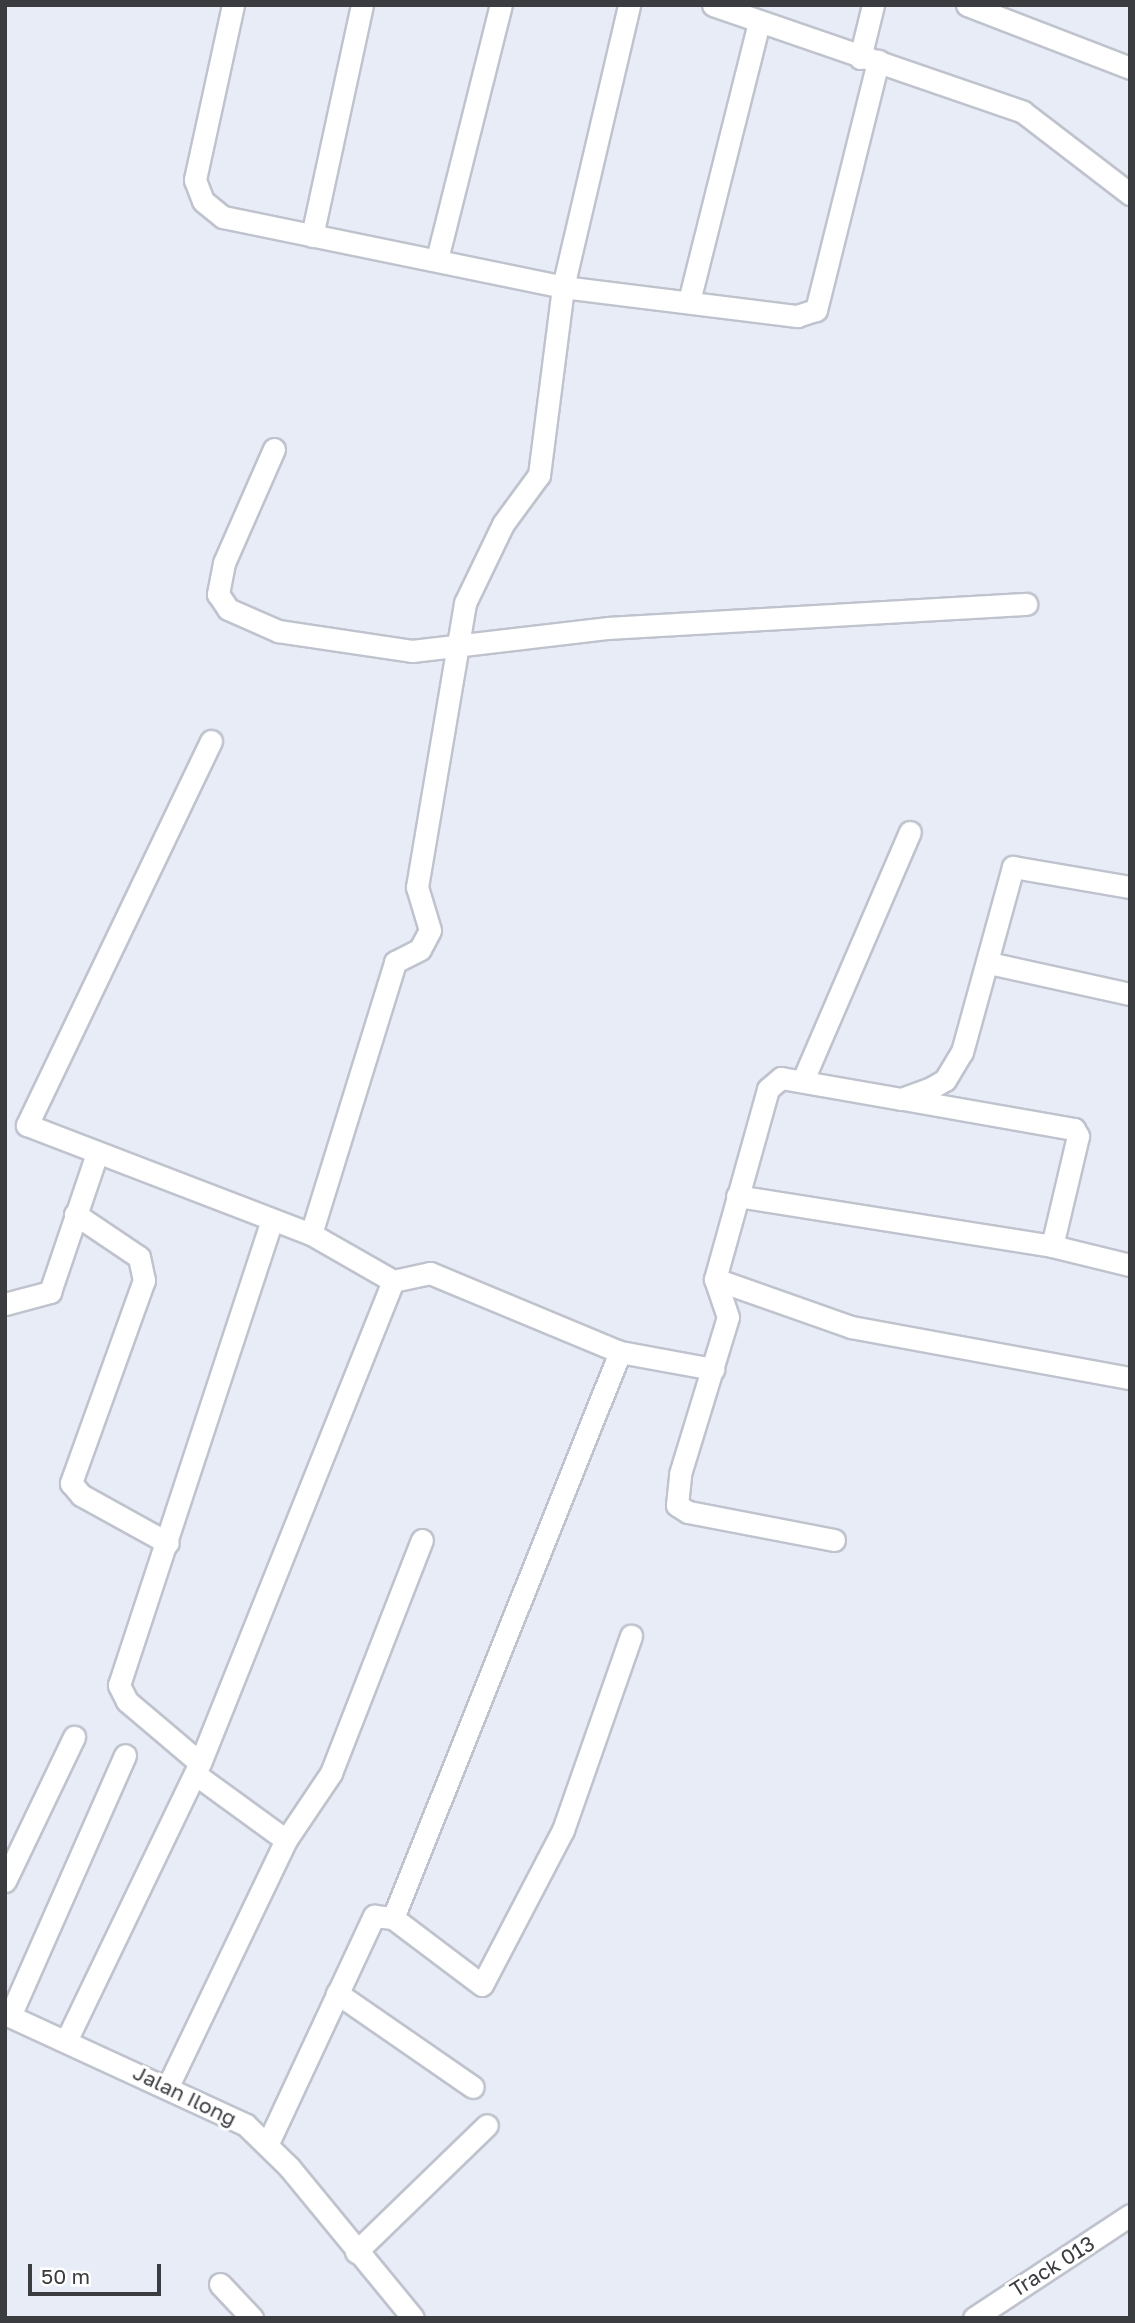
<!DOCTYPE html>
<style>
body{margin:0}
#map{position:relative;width:1135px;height:2323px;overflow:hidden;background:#e7ecf6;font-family:"Golos Text",sans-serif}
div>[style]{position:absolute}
.roads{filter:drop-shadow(2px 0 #bfc3cd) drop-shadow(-2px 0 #bfc3cd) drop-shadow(0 2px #bfc3cd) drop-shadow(0 -2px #bfc3cd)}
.minor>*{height:21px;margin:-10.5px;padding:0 10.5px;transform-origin:10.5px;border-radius:10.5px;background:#fff}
span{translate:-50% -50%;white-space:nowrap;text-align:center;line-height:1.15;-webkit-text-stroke:6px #fff;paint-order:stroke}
.street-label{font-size:21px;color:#3a3c40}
.frame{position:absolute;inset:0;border:7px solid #3a3c40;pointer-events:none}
.scale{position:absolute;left:28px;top:2264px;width:133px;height:32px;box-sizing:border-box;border:4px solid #3a3c40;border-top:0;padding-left:9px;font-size:21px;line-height:24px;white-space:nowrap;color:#3a3c40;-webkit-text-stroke:5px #fff;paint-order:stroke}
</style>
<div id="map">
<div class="roads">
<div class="minor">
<i style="left:233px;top:5px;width:179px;rotate:102.3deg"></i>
<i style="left:195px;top:180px;width:22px;rotate:69deg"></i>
<i style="left:203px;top:201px;width:26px;rotate:39deg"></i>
<i style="left:223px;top:217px;width:347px;rotate:11.6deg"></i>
<i style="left:563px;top:287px;width:236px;rotate:7.1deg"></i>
<i style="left:797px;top:316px;width:20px;rotate:-18deg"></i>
<i style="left:816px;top:310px;width:257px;rotate:-76deg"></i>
<i style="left:713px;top:5px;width:328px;rotate:19deg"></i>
<i style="left:1023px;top:112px;width:135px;rotate:37.5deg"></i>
<i style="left:967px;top:5px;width:175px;rotate:21.1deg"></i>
<i style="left:860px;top:58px;width:55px;rotate:-76.2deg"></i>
<i style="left:312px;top:236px;width:236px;rotate:-77.8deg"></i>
<i style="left:437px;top:259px;width:262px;rotate:-75.9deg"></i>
<i style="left:689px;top:301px;width:287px;rotate:-75.9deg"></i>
<i style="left:274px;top:449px;width:124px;rotate:113.7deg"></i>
<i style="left:224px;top:563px;width:32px;rotate:101deg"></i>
<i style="left:218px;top:594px;width:18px;rotate:56deg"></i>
<i style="left:228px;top:609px;width:55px;rotate:23.7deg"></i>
<i style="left:278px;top:631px;width:135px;rotate:8.5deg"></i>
<i style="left:412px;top:651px;width:198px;rotate:-6.7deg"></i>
<i style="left:609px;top:628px;width:418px;rotate:-3.3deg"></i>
<i style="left:211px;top:741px;width:426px;rotate:115.6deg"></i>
<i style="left:27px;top:1125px;width:304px;rotate:21deg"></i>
<i style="left:311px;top:1234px;width:95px;rotate:29.8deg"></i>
<i style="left:989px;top:963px;width:144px;rotate:12.4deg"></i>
<i style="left:803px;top:1080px;width:270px;rotate:-66.7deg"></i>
<i style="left:903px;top:1099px;width:174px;rotate:10deg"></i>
<i style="left:1074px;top:1129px;width:8px;rotate:60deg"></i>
<i style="left:1078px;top:1136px;width:113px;rotate:103.3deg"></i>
<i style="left:737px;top:1196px;width:319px;rotate:9deg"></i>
<i style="left:1052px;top:1246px;width:80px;rotate:13.7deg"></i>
<i style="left:75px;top:1214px;width:77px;rotate:33.9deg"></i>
<i style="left:139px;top:1257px;width:24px;rotate:78deg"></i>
<i style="left:144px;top:1280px;width:216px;rotate:109.8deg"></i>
<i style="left:71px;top:1483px;width:16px;rotate:50deg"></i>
<i style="left:81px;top:1495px;width:99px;rotate:28.9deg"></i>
<i style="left:311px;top:1234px;width:285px;rotate:-72.8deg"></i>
<i style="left:395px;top:962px;width:28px;rotate:-27deg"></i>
<i style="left:420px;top:949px;width:21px;rotate:-62deg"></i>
<i style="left:430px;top:930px;width:45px;rotate:-106.8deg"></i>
<i style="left:417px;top:887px;width:288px;rotate:-80.4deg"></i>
<i style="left:465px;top:603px;width:88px;rotate:-64.3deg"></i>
<i style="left:503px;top:524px;width:61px;rotate:-53.7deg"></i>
<i style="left:539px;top:475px;width:190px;rotate:-82.7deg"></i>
<i style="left:563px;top:287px;width:290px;rotate:-76.8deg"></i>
<i style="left:715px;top:1279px;width:144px;rotate:19.4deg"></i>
<i style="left:851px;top:1327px;width:284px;rotate:10.4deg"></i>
<i style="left:5px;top:1304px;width:47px;rotate:-14.9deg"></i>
<i style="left:50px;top:1292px;width:147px;rotate:-71.3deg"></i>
<i style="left:834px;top:1540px;width:149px;rotate:-169.1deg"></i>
<i style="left:688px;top:1512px;width:13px;rotate:-148deg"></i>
<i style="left:677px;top:1505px;width:31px;rotate:-84deg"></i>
<i style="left:680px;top:1474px;width:164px;rotate:-73deg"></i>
<i style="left:728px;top:1317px;width:40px;rotate:-108.9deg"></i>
<i style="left:715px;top:1279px;width:197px;rotate:-74.4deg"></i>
<i style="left:768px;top:1089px;width:17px;rotate:-40deg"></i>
<i style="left:781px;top:1078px;width:122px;rotate:9.9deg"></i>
<i style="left:901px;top:1099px;width:32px;rotate:-20deg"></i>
<i style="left:931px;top:1088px;width:16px;rotate:-30deg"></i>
<i style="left:945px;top:1080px;width:33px;rotate:-59deg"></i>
<i style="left:962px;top:1052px;width:192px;rotate:-74.6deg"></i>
<i style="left:1013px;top:867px;width:119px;rotate:9.7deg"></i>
<i style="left:200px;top:1763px;width:96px;rotate:-139.7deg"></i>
<i style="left:127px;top:1701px;width:18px;rotate:-117deg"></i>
<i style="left:119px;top:1685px;width:489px;rotate:-71.8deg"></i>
<i style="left:195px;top:1774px;width:112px;rotate:36deg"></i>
<i style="left:5px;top:1881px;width:160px;rotate:-64.4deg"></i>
<i style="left:393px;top:1918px;width:610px;rotate:-68.15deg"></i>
<i style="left:337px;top:1993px;width:165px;rotate:34.7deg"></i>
<i style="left:5px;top:2014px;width:265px;rotate:24.7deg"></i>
<i style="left:246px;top:2125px;width:60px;rotate:44.3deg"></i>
<i style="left:289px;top:2167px;width:195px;rotate:50.6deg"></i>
<i style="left:10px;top:2016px;width:285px;rotate:-66.2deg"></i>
<i style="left:67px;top:2039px;width:306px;rotate:-64.3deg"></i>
<i style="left:200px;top:1763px;width:519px;rotate:-68.18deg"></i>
<i style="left:393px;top:1281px;width:38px;rotate:-12deg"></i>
<i style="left:430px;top:1273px;width:206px;rotate:22.6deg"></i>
<i style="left:620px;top:1352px;width:95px;rotate:10.4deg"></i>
<i style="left:169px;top:2084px;width:271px;rotate:-64.4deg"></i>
<i style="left:286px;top:1840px;width:81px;rotate:-56.1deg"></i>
<i style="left:331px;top:1773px;width:250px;rotate:-68.7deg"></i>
<i style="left:268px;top:2143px;width:251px;rotate:-65deg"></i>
<i style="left:374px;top:1916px;width:19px;rotate:6deg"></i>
<i style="left:393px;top:1918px;width:111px;rotate:37deg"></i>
<i style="left:482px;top:1985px;width:175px;rotate:-62.4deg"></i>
<i style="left:563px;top:1830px;width:206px;rotate:-70.7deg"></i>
<i style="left:356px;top:2252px;width:182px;rotate:-44.1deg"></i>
<i style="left:220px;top:2284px;width:47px;rotate:46.7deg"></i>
<i style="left:974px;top:2318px;width:187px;rotate:-33.4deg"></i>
</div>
</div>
<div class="street-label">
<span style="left:185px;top:2095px;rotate:26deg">Jalan Ilong</span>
<span style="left:1052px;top:2266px;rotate:-32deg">Track 013</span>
</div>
<div class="frame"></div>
<div class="scale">50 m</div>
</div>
